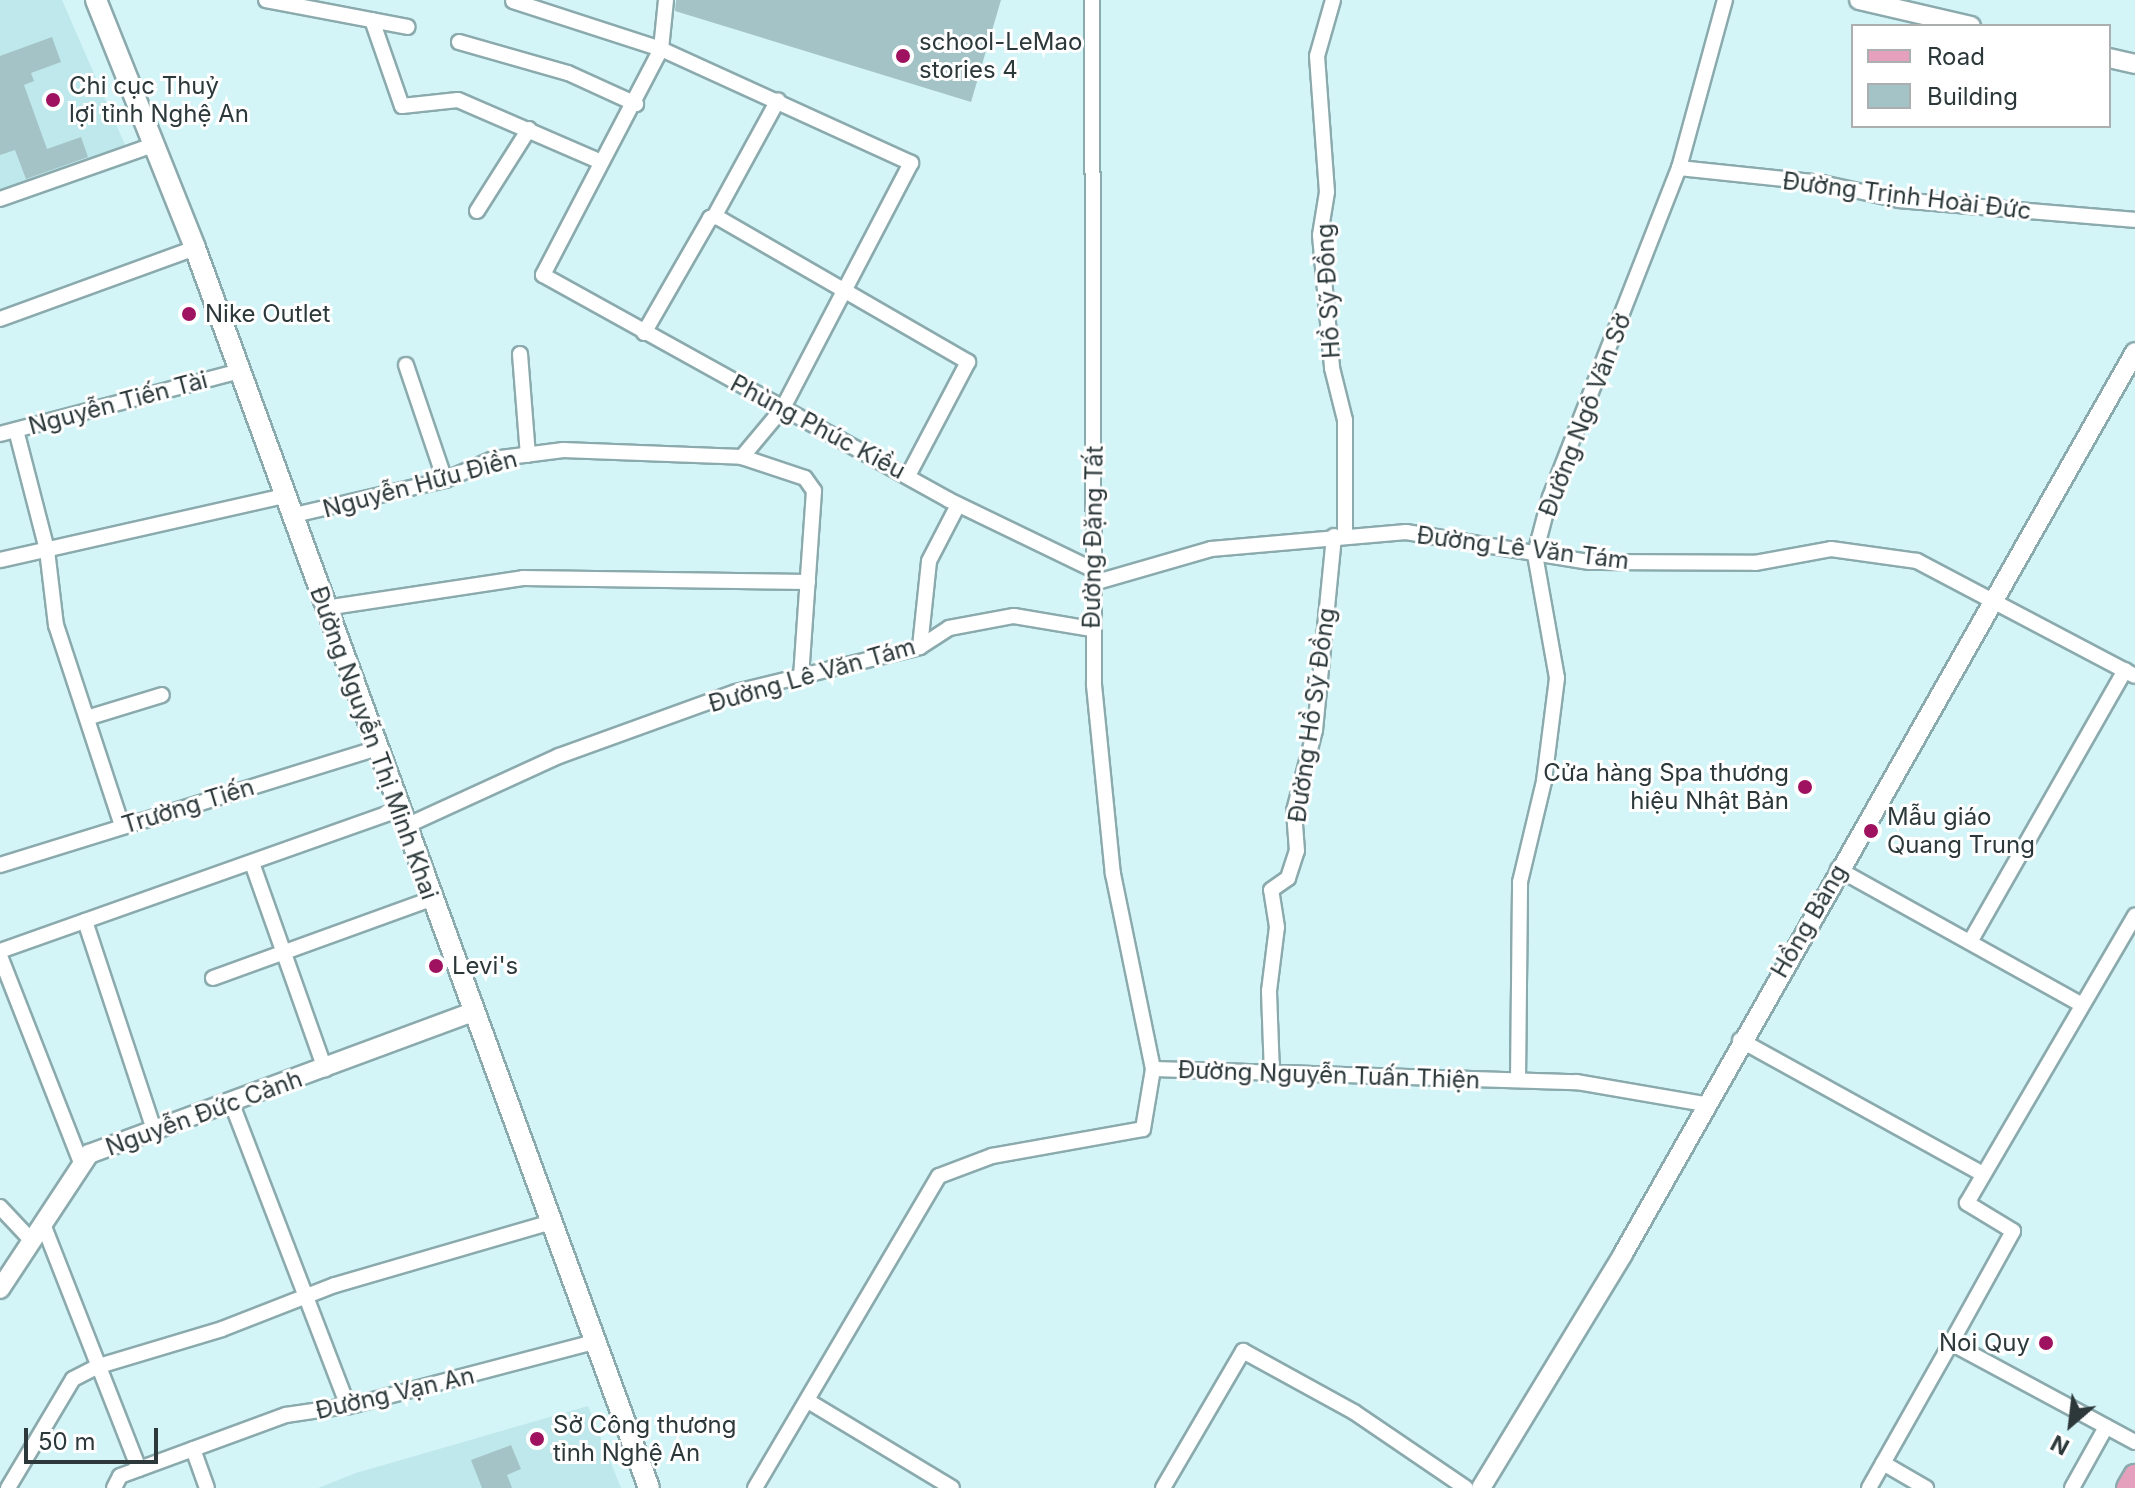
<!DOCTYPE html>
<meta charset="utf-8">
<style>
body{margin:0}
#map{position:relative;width:2135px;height:1488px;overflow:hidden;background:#d4f5f8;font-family:Inter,sans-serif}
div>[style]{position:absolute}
.built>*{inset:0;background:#bfe8ec}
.building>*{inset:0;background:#a4c3c6}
.roads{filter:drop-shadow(2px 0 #8baaad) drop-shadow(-2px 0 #8baaad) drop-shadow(0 2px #8baaad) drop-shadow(0 -2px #8baaad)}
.minor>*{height:14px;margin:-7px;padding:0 7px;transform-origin:7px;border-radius:7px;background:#fff}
.tertiary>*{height:18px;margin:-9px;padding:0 9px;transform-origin:9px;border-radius:9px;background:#fff}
.secondary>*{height:20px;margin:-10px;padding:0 10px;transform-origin:10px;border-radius:10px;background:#fff}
.primary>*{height:22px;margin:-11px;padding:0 11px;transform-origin:11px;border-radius:11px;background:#e5a0be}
.dots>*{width:22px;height:22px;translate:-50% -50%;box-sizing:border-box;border:4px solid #fff;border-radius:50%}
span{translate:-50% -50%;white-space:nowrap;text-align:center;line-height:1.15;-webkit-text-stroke:6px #fff;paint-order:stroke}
.poi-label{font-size:24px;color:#2c383a}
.left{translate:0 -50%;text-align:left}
.right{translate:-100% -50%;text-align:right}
.street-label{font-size:24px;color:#2c383a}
.legend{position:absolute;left:1851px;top:24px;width:260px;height:104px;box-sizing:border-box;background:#fff;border:2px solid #abafb0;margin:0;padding:10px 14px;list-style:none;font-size:24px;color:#2c383a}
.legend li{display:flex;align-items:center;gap:16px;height:40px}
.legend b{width:40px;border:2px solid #abafb0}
.north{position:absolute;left:2031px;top:1384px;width:80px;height:80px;-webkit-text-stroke:6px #fff;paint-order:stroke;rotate:208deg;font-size:22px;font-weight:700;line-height:32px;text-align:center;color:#2c383a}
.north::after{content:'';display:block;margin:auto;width:28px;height:36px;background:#2c383a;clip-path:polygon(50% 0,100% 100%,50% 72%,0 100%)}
.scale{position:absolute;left:24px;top:1428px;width:134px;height:36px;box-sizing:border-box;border:4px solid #2c383a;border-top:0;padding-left:10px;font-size:24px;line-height:28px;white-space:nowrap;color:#2c383a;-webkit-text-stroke:6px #fff;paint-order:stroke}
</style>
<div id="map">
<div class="built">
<i style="clip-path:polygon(0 0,62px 0,126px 147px,0 194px)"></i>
<i style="clip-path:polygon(588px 1406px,621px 1488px,318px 1488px,356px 1473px)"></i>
</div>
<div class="building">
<i style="clip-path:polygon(676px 0,1001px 0,971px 102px,675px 11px)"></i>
<i style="clip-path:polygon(52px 37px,61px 62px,31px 73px,34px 81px,24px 85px,47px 149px,81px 137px,88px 157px,26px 179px,15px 150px,0 155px,0 56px)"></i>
<i style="clip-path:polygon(511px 1445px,521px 1469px,507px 1475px,512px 1488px,482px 1488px,471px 1460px)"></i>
</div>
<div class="roads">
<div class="minor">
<i style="left:266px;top:0;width:144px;rotate:10.8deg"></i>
<i style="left:666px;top:0;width:49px;rotate:95.8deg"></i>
<i style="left:661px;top:49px;width:255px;rotate:117.6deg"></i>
<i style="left:543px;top:275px;width:464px;rotate:29deg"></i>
<i style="left:949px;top:500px;width:163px;rotate:25.8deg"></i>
<i style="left:1092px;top:0;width:685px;rotate:89.83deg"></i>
<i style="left:1094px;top:685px;width:190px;rotate:84.3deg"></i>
<i style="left:1113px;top:874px;width:199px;rotate:78.4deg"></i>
<i style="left:1333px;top:0;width:58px;rotate:105.9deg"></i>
<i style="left:1317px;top:56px;width:136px;rotate:85.8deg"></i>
<i style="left:1327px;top:192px;width:44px;rotate:99.2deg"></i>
<i style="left:1320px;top:235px;width:134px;rotate:84.8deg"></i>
<i style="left:1332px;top:368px;width:54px;rotate:76deg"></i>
<i style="left:1345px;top:420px;width:116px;rotate:90deg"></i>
<i style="left:513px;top:1px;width:156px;rotate:18deg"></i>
<i style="left:661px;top:49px;width:275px;rotate:24.5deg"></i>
<i style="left:911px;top:163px;width:276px;rotate:117.6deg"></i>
<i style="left:783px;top:408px;width:64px;rotate:129.9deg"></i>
<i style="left:372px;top:20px;width:91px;rotate:70.8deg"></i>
<i style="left:402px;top:106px;width:56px;rotate:-6.1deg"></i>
<i style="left:458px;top:100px;width:156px;rotate:23.4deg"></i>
<i style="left:459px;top:42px;width:113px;rotate:15.9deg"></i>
<i style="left:568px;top:73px;width:75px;rotate:24.5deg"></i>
<i style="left:1679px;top:168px;width:144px;rotate:6deg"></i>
<i style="left:1822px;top:183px;width:79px;rotate:12.4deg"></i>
<i style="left:1899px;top:200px;width:237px;rotate:4.8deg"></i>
<i style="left:0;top:199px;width:162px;rotate:-19.4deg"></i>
<i style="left:477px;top:211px;width:97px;rotate:-57.6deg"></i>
<i style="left:714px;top:217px;width:133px;rotate:-61.3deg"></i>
<i style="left:0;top:319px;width:208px;rotate:-20deg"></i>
<i style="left:644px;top:333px;width:133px;rotate:-60.1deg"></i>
<i style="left:710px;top:218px;width:7px;rotate:-8deg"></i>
<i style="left:717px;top:217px;width:290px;rotate:30deg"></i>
<i style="left:968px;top:362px;width:127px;rotate:117.8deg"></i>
<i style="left:520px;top:354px;width:101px;rotate:85.5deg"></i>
<i style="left:406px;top:365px;width:121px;rotate:71.3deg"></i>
<i style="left:16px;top:430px;width:124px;rotate:75.5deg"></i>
<i style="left:47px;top:550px;width:76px;rotate:83.2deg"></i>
<i style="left:56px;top:625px;width:212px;rotate:71.8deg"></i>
<i style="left:0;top:434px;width:244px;rotate:-14.7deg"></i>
<i style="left:290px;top:516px;width:159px;rotate:-13.1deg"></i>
<i style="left:445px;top:480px;width:52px;rotate:-23.6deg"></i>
<i style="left:493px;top:459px;width:71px;rotate:-7.3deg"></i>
<i style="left:563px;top:450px;width:179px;rotate:2.2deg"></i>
<i style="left:742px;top:457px;width:66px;rotate:18.4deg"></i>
<i style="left:805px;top:478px;width:16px;rotate:55deg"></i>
<i style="left:814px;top:491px;width:185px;rotate:94deg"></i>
<i style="left:0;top:560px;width:290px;rotate:-12.7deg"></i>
<i style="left:1097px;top:582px;width:119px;rotate:-16.1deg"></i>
<i style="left:1211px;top:549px;width:196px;rotate:-5deg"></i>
<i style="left:1406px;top:532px;width:186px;rotate:9.3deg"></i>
<i style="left:1590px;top:562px;width:165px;rotate:0.3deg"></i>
<i style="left:1755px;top:563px;width:77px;rotate:-10.4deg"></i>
<i style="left:1831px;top:549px;width:87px;rotate:7.9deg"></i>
<i style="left:1917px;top:561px;width:246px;rotate:27.8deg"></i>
<i style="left:325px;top:608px;width:200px;rotate:-8.6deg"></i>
<i style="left:523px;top:578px;width:285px;rotate:0.8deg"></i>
<i style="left:920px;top:647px;width:86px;rotate:-84deg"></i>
<i style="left:929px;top:561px;width:63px;rotate:-62.6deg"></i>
<i style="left:90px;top:717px;width:75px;rotate:-17deg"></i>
<i style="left:406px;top:826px;width:168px;rotate:-24.6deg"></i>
<i style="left:559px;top:756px;width:188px;rotate:-19.9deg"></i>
<i style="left:736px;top:692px;width:189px;rotate:-13.7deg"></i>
<i style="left:920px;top:647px;width:35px;rotate:-33deg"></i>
<i style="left:949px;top:628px;width:66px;rotate:-10.5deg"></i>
<i style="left:1014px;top:616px;width:79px;rotate:9.5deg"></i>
<i style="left:252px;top:863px;width:219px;rotate:70.5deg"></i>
<i style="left:0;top:865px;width:395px;rotate:-17.2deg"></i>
<i style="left:1838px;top:869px;width:279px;rotate:29.1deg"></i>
<i style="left:85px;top:921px;width:223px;rotate:71.7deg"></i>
<i style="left:1970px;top:942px;width:313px;rotate:-60.3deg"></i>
<i style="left:0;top:951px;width:424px;rotate:-19.5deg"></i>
<i style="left:0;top:956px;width:225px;rotate:68.6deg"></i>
<i style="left:213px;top:978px;width:232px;rotate:-19.9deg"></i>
<i style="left:1740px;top:1040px;width:277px;rotate:28.9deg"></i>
<i style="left:1272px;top:1074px;width:83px;rotate:-92.1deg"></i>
<i style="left:1269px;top:991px;width:64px;rotate:-82.9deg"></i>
<i style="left:1277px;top:927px;width:37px;rotate:-99deg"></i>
<i style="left:1271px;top:890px;width:21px;rotate:-35deg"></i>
<i style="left:1288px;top:878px;width:28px;rotate:-72deg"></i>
<i style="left:1297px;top:851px;width:40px;rotate:-94.3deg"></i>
<i style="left:1294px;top:811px;width:84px;rotate:-75.5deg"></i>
<i style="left:1315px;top:730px;width:195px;rotate:-84.4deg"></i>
<i style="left:1518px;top:1080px;width:198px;rotate:-89.4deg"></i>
<i style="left:1520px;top:882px;width:104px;rotate:-76.6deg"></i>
<i style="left:1544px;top:781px;width:104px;rotate:-82.8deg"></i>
<i style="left:1557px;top:678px;width:126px;rotate:-100.1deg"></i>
<i style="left:1535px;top:554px;width:59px;rotate:-75.3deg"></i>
<i style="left:1550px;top:497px;width:353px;rotate:-68.6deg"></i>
<i style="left:1679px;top:168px;width:174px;rotate:-74.7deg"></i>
<i style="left:232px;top:1104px;width:324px;rotate:69deg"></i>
<i style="left:0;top:1207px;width:47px;rotate:46.7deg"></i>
<i style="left:43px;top:1224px;width:263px;rotate:68.6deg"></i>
<i style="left:1951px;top:1343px;width:128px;rotate:-61deg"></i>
<i style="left:2013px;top:1231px;width:54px;rotate:-148.7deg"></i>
<i style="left:1967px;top:1203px;width:333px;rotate:-59.7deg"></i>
<i style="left:808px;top:1401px;width:168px;rotate:31.1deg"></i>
<i style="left:193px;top:1449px;width:41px;rotate:70.3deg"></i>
<i style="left:1883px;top:1463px;width:50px;rotate:30.2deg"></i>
<i style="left:8px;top:1488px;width:127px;rotate:-59.2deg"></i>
<i style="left:73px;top:1379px;width:29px;rotate:-27deg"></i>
<i style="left:99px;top:1366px;width:128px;rotate:-16.7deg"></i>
<i style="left:222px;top:1329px;width:121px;rotate:-21.3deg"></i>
<i style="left:335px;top:1285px;width:223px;rotate:-16.2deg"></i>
<i style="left:114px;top:1488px;width:13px;rotate:-63deg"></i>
<i style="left:120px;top:1476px;width:177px;rotate:-20.2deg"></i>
<i style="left:286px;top:1415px;width:69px;rotate:-8.4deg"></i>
<i style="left:354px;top:1405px;width:248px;rotate:-14.7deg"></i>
<i style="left:755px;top:1488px;width:362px;rotate:-59.5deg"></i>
<i style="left:939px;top:1176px;width:57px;rotate:-20.7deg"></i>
<i style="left:992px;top:1156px;width:153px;rotate:-10.1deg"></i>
<i style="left:1143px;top:1129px;width:61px;rotate:-80.5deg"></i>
<i style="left:1153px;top:1069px;width:424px;rotate:1.8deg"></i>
<i style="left:1577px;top:1082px;width:129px;rotate:9.8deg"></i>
<i style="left:1163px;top:1488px;width:159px;rotate:-59.7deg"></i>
<i style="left:1243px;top:1351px;width:127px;rotate:28.8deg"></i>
<i style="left:1354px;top:1412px;width:135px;rotate:34.2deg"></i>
<i style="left:1869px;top:1488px;width:167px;rotate:-60.5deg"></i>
<i style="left:1951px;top:1343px;width:209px;rotate:28.3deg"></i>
<i style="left:2072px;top:1488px;width:70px;rotate:-60.9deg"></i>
</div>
<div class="tertiary">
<i style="left:1859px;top:0;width:115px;rotate:13.1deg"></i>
<i style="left:2109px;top:58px;width:27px;rotate:13deg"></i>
<i style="left:0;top:1289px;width:162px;rotate:-56.6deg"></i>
<i style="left:89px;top:1154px;width:406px;rotate:-20.3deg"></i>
<i style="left:1481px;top:1488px;width:274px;rotate:-58.7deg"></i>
<i style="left:1623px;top:1254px;width:1037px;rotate:-60.42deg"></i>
</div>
<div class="secondary">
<i style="left:96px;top:0;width:267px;rotate:68.2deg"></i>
<i style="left:195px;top:248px;width:1320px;rotate:69.89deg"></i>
</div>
<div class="primary">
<i style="left:2128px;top:1488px;width:14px;rotate:-60deg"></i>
</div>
</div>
<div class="dots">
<i style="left:903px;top:56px;background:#9e125f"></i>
<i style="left:53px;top:100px;background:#9e125f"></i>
<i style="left:189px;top:314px;background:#9e125f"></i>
<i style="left:1805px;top:787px;background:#9e125f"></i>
<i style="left:1871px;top:831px;background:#9e125f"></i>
<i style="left:436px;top:966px;background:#9e125f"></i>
<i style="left:2046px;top:1343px;background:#9e125f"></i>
<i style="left:537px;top:1439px;background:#9e125f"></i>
</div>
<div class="poi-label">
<span class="left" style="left:919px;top:56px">school-LeMao<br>stories 4</span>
<span class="left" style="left:69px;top:100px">Chi cục Thuỷ<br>lợi tỉnh Nghệ An</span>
<span class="left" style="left:205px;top:314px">Nike Outlet</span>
<span class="right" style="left:1789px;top:787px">Cửa hàng Spa thương<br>hiệu Nhật Bản</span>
<span class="left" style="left:1887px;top:831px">Mẫu giáo<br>Quang Trung</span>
<span class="left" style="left:452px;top:966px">Levi's</span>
<span class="right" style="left:2030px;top:1343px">Noi Quy</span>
<span class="left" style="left:553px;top:1439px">Sở Công thương<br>tỉnh Nghệ An</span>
</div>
<div class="street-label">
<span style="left:1907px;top:196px;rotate:7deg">Đường Trịnh Hoài Đức</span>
<span style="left:1328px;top:291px;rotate:-93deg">Hồ Sỹ Đồng</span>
<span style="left:118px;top:403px;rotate:-15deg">Nguyễn Tiến Tài</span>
<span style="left:1585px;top:415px;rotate:-69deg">Đường Ngô Văn Sở</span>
<span style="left:818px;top:427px;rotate:28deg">Phùng Phúc Kiều</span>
<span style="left:420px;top:484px;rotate:-15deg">Nguyễn Hữu Điền</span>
<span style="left:1093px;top:537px;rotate:-89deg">Đường Đặng Tất</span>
<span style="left:1523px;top:548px;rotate:7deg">Đường Lê Văn Tám</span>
<span style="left:812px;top:675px;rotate:-16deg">Đường Lê Văn Tám</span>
<span style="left:1312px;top:715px;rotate:-82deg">Đường Hồ Sỹ Đồng</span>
<span style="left:374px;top:743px;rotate:70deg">Đường Nguyễn Thị Minh Khai</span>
<span style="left:188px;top:806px;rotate:-17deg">Trường Tiến</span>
<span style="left:1809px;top:921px;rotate:-60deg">Hồng Bàng</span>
<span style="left:1329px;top:1075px;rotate:2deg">Đường Nguyễn Tuấn Thiện</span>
<span style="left:204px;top:1113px;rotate:-20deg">Nguyễn Đức Cảnh</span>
<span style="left:395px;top:1393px;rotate:-13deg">Đường Vạn An</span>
</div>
<ul class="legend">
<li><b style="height:10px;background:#e5a0be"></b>Road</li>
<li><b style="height:22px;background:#a4c3c6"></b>Building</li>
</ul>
<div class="north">N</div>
<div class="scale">50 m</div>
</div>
